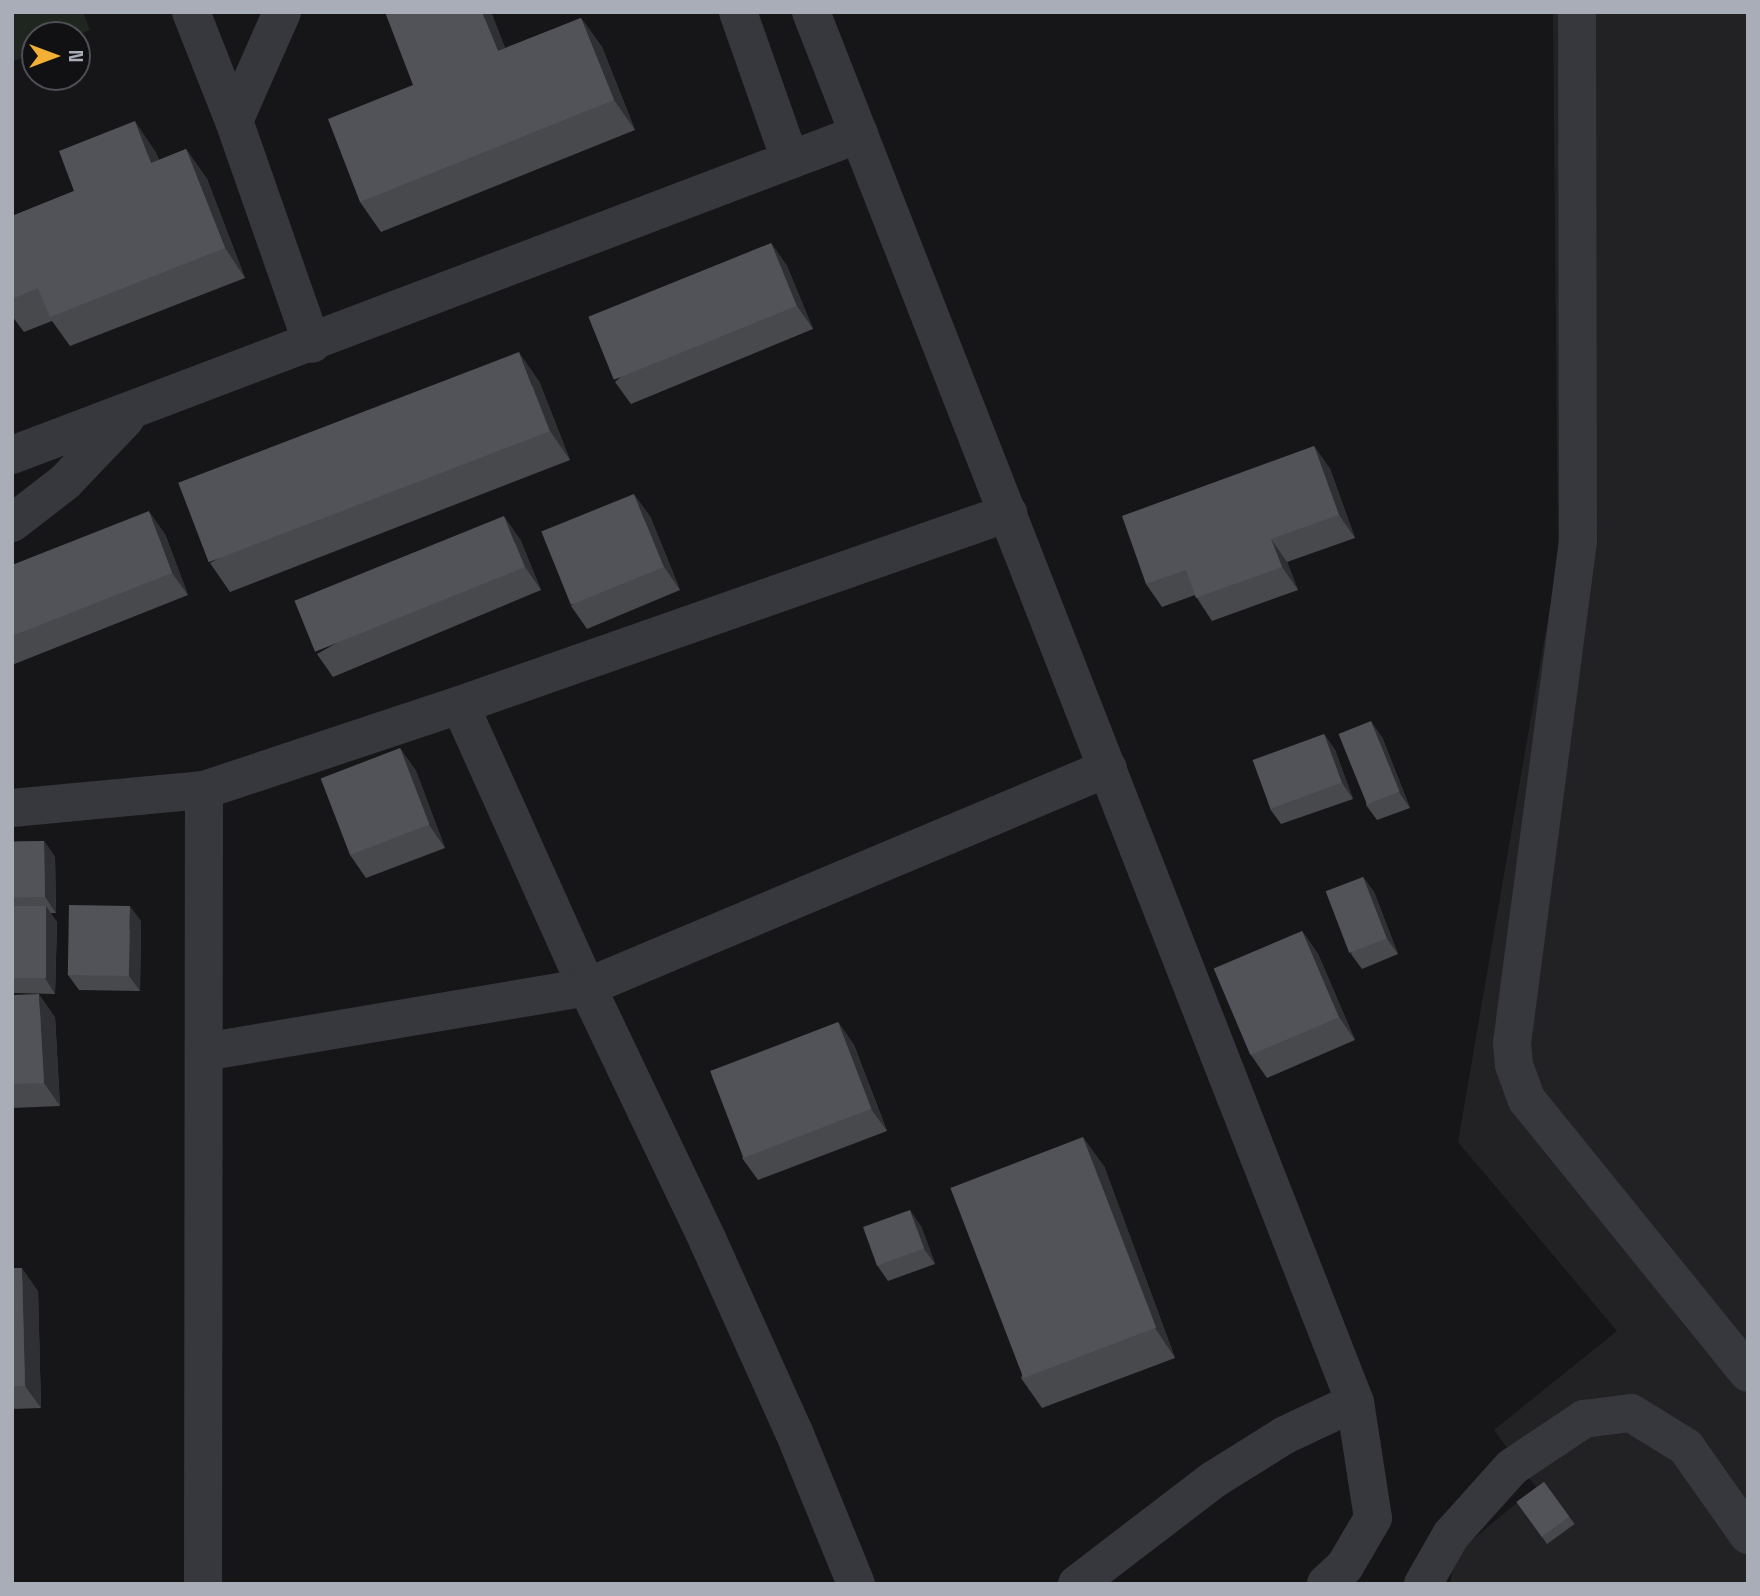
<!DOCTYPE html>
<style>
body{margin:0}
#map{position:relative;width:1760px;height:1596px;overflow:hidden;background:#161618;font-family:"Space Grotesk",sans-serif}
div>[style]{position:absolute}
.built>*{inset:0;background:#222225}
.green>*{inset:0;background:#1e261f}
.minor>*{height:38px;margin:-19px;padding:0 19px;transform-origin:19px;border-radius:19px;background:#37383d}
.wall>*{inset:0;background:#47494d;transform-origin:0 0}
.shaded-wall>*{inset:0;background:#2f3033}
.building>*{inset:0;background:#525359;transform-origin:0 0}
span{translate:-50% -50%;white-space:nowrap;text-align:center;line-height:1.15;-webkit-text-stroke:5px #111113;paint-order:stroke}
.frame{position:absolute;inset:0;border:14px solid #a8adb8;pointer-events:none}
.north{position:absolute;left:21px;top:21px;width:70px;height:70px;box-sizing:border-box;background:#111113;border:2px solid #4d4f55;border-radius:50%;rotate:90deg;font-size:19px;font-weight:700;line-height:28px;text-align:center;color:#a8adb8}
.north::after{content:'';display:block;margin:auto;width:24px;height:32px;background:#f2b134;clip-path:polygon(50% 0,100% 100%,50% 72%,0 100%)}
</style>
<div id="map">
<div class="built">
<i style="clip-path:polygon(1553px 12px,1748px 12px,1748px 1584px,1450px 1584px,1455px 1554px,1536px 1487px,1494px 1430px,1617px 1331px,1458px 1142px,1558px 560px)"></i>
</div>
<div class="green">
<i style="clip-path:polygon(12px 12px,83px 12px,90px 30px,77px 35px,35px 35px,35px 52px,12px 62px)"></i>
</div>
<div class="minor">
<i style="left:191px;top:12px;width:117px;rotate:68.5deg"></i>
<i style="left:234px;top:121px;width:236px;rotate:70.7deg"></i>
<i style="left:738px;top:12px;width:157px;rotate:70.6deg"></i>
<i style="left:811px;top:12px;width:1493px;rotate:68.63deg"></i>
<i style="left:1355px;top:1402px;width:117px;rotate:81.2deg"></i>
<i style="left:1373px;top:1518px;width:56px;rotate:120.3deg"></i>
<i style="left:1345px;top:1566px;width:26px;rotate:137deg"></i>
<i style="left:1577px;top:12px;width:529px;rotate:89.89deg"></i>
<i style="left:1578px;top:541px;width:506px;rotate:97.49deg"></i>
<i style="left:1512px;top:1043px;width:22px;rotate:85deg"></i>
<i style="left:1514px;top:1065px;width:37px;rotate:70deg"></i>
<i style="left:1527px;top:1100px;width:351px;rotate:51deg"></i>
<i style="left:234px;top:121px;width:119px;rotate:-66.2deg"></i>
<i style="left:12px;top:455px;width:906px;rotate:-20.76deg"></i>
<i style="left:12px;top:523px;width:67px;rotate:-37.7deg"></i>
<i style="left:65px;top:482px;width:88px;rotate:-46.4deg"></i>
<i style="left:460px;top:705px;width:309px;rotate:65.8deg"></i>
<i style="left:587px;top:987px;width:281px;rotate:64.5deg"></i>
<i style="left:708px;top:1241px;width:209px;rotate:65.8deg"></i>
<i style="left:794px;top:1432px;width:164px;rotate:67.8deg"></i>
<i style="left:12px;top:808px;width:193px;rotate:-5.4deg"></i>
<i style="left:204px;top:790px;width:270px;rotate:-18.4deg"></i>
<i style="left:460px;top:705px;width:581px;rotate:-19.31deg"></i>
<i style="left:204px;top:1052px;width:388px;rotate:-9.6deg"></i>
<i style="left:587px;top:987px;width:565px;rotate:-22.8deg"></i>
<i style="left:203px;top:1584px;width:794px;rotate:-89.93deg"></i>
<i style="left:1077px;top:1584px;width:171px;rotate:-37.4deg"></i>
<i style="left:1213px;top:1480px;width:85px;rotate:-32deg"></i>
<i style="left:1285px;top:1435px;width:77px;rotate:-25.2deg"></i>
<i style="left:1423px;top:1584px;width:56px;rotate:-60.3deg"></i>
<i style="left:1451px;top:1535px;width:91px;rotate:-48.1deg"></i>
<i style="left:1512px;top:1467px;width:87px;rotate:-33.7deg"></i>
<i style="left:1584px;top:1419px;width:47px;rotate:-7.3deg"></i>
<i style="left:1631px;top:1413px;width:65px;rotate:31.7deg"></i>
<i style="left:1686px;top:1447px;width:108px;rotate:54.8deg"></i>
</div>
<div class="wall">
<i style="clip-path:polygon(491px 12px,505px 48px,581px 18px,602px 47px,635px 130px,381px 232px,360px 202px,413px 85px)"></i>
<i style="clip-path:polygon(186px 149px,207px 179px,245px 278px,70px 346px,52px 321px,24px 332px,12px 316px,12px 216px,74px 191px,155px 151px,159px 160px)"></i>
<i style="clip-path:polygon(771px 243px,787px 266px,813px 329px,631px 404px,615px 382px)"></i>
<i style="clip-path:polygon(539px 381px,570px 460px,230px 592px,210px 563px)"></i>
<i style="clip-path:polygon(1314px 446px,1330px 469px,1355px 538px,1287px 562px,1298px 590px,1212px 621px,1195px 595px,1162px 607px,1146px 584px)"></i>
<i style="clip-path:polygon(650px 516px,680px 590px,587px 629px,571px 606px)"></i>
<i style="clip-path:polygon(165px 534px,188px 595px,12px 665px,12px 565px)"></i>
<i style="clip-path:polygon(520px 539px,541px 590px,333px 677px,317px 654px)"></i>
<i style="clip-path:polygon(1324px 734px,1335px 750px,1353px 799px,1281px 824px,1270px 809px)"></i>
<i style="clip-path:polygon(1382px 737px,1410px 808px,1377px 820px,1366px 805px)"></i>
<i style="clip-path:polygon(400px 748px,416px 771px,445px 848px,366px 878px,350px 855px)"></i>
<i style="clip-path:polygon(44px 841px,55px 857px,56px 913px,50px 913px,57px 922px,55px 994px,12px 993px,12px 842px)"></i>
<i style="clip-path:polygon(1363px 877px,1374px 892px,1398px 954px,1362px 969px,1351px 954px)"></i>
<i style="clip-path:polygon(141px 921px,140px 991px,79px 990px,68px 975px)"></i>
<i style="clip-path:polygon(1302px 931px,1318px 954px,1355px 1040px,1267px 1078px,1251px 1055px)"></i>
<i style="clip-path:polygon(12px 995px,55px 1017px,60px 1106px,12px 1108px)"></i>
<i style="clip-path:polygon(838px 1022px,854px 1045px,887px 1131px,758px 1180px,742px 1158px)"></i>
<i style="clip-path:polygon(1104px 1166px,1175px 1358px,1042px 1408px,1021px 1378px)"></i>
<i style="clip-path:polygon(921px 1226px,935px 1264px,888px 1281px,877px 1265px)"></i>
<i style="clip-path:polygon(12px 1268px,38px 1291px,41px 1408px,12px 1409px)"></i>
<i style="left:1544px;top:1482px;width:52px;height:34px;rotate:54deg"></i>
</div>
<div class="shaded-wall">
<i style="clip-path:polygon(482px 12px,491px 12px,518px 81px,498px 51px)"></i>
<i style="clip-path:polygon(581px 18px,602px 47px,635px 130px,614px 100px)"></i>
<i style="clip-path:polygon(135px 121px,155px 151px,172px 193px,151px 163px)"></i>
<i style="clip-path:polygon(186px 149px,207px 179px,245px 278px,225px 248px)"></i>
<i style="clip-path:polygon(771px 243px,787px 266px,813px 329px,797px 306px)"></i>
<i style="clip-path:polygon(519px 352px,539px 381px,570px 460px,550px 431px)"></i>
<i style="clip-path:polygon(1314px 446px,1330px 469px,1355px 538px,1339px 515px)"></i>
<i style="clip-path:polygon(634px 494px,650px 516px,680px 590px,664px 567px)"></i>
<i style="clip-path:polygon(149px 511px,165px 534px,188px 595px,172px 573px)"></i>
<i style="clip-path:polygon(504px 516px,520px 539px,541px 590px,525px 567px)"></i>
<i style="clip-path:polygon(1271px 539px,1287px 562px,1298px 590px,1282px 567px)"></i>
<i style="clip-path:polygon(1371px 721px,1382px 737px,1410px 808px,1399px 792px)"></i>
<i style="clip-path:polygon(1324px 734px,1335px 750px,1353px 799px,1342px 783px)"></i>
<i style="clip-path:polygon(400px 748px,416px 771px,445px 848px,429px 825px)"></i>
<i style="clip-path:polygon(44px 841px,55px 857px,56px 913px,45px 897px)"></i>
<i style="clip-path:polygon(1363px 877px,1374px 892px,1398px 954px,1387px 939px)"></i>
<i style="clip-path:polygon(46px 906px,57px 922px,55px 994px,45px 978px)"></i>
<i style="clip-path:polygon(130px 906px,141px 921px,140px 991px,129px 976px)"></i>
<i style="clip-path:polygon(1302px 931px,1318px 954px,1355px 1040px,1339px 1017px)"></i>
<i style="clip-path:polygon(39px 994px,55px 1017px,60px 1106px,44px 1083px)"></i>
<i style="clip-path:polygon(838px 1022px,854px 1045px,887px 1131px,871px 1109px)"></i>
<i style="clip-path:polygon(1083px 1137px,1104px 1166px,1175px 1358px,1155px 1328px)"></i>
<i style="clip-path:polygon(910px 1210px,921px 1226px,935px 1264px,924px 1249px)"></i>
<i style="clip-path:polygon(22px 1268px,38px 1291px,41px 1408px,25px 1386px)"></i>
</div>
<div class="building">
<i style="clip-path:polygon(385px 12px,482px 12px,498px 51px,581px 18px,614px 100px,360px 202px,328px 119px,413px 85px)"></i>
<i style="clip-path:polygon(135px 121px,151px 163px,186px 149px,225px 248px,50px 317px,38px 288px,12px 299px,12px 216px,74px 191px,59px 151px)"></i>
<i style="left:771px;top:243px;width:68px;height:197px;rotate:68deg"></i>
<i style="left:519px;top:352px;width:85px;height:365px;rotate:69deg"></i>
<i style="clip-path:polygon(1314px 446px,1339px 515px,1271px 539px,1282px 567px,1196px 598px,1186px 570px,1146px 584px,1122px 516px)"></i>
<i style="left:634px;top:494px;width:79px;height:100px;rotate:68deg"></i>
<i style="clip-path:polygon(149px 511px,172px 573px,12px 636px,12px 565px)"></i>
<i style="left:504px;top:516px;width:55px;height:226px;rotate:68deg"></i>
<i style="left:1371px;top:721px;width:76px;height:35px;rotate:68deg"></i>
<i style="left:1324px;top:734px;width:52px;height:76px;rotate:70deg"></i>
<i style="left:400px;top:748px;width:82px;height:85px;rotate:69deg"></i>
<i style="left:44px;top:841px;width:56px;height:32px;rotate:89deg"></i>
<i style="left:1363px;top:877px;width:66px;height:40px;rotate:69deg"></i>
<i style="left:69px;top:905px;width:61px;height:70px;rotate:1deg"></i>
<i style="left:12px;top:906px;width:34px;height:72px"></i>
<i style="left:1302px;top:931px;width:94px;height:96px;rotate:67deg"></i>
<i style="clip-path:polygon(39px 994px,44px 1083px,12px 1084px,12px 995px)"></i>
<i style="left:838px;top:1022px;width:93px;height:137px;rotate:69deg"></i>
<i style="left:1083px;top:1137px;width:204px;height:142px;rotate:69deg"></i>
<i style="left:910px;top:1210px;width:41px;height:50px;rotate:70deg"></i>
<i style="clip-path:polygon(12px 1268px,22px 1268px,25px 1386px,12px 1386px)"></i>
<i style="left:1544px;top:1482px;width:43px;height:34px;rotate:54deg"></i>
</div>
<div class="frame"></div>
<div class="north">N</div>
</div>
